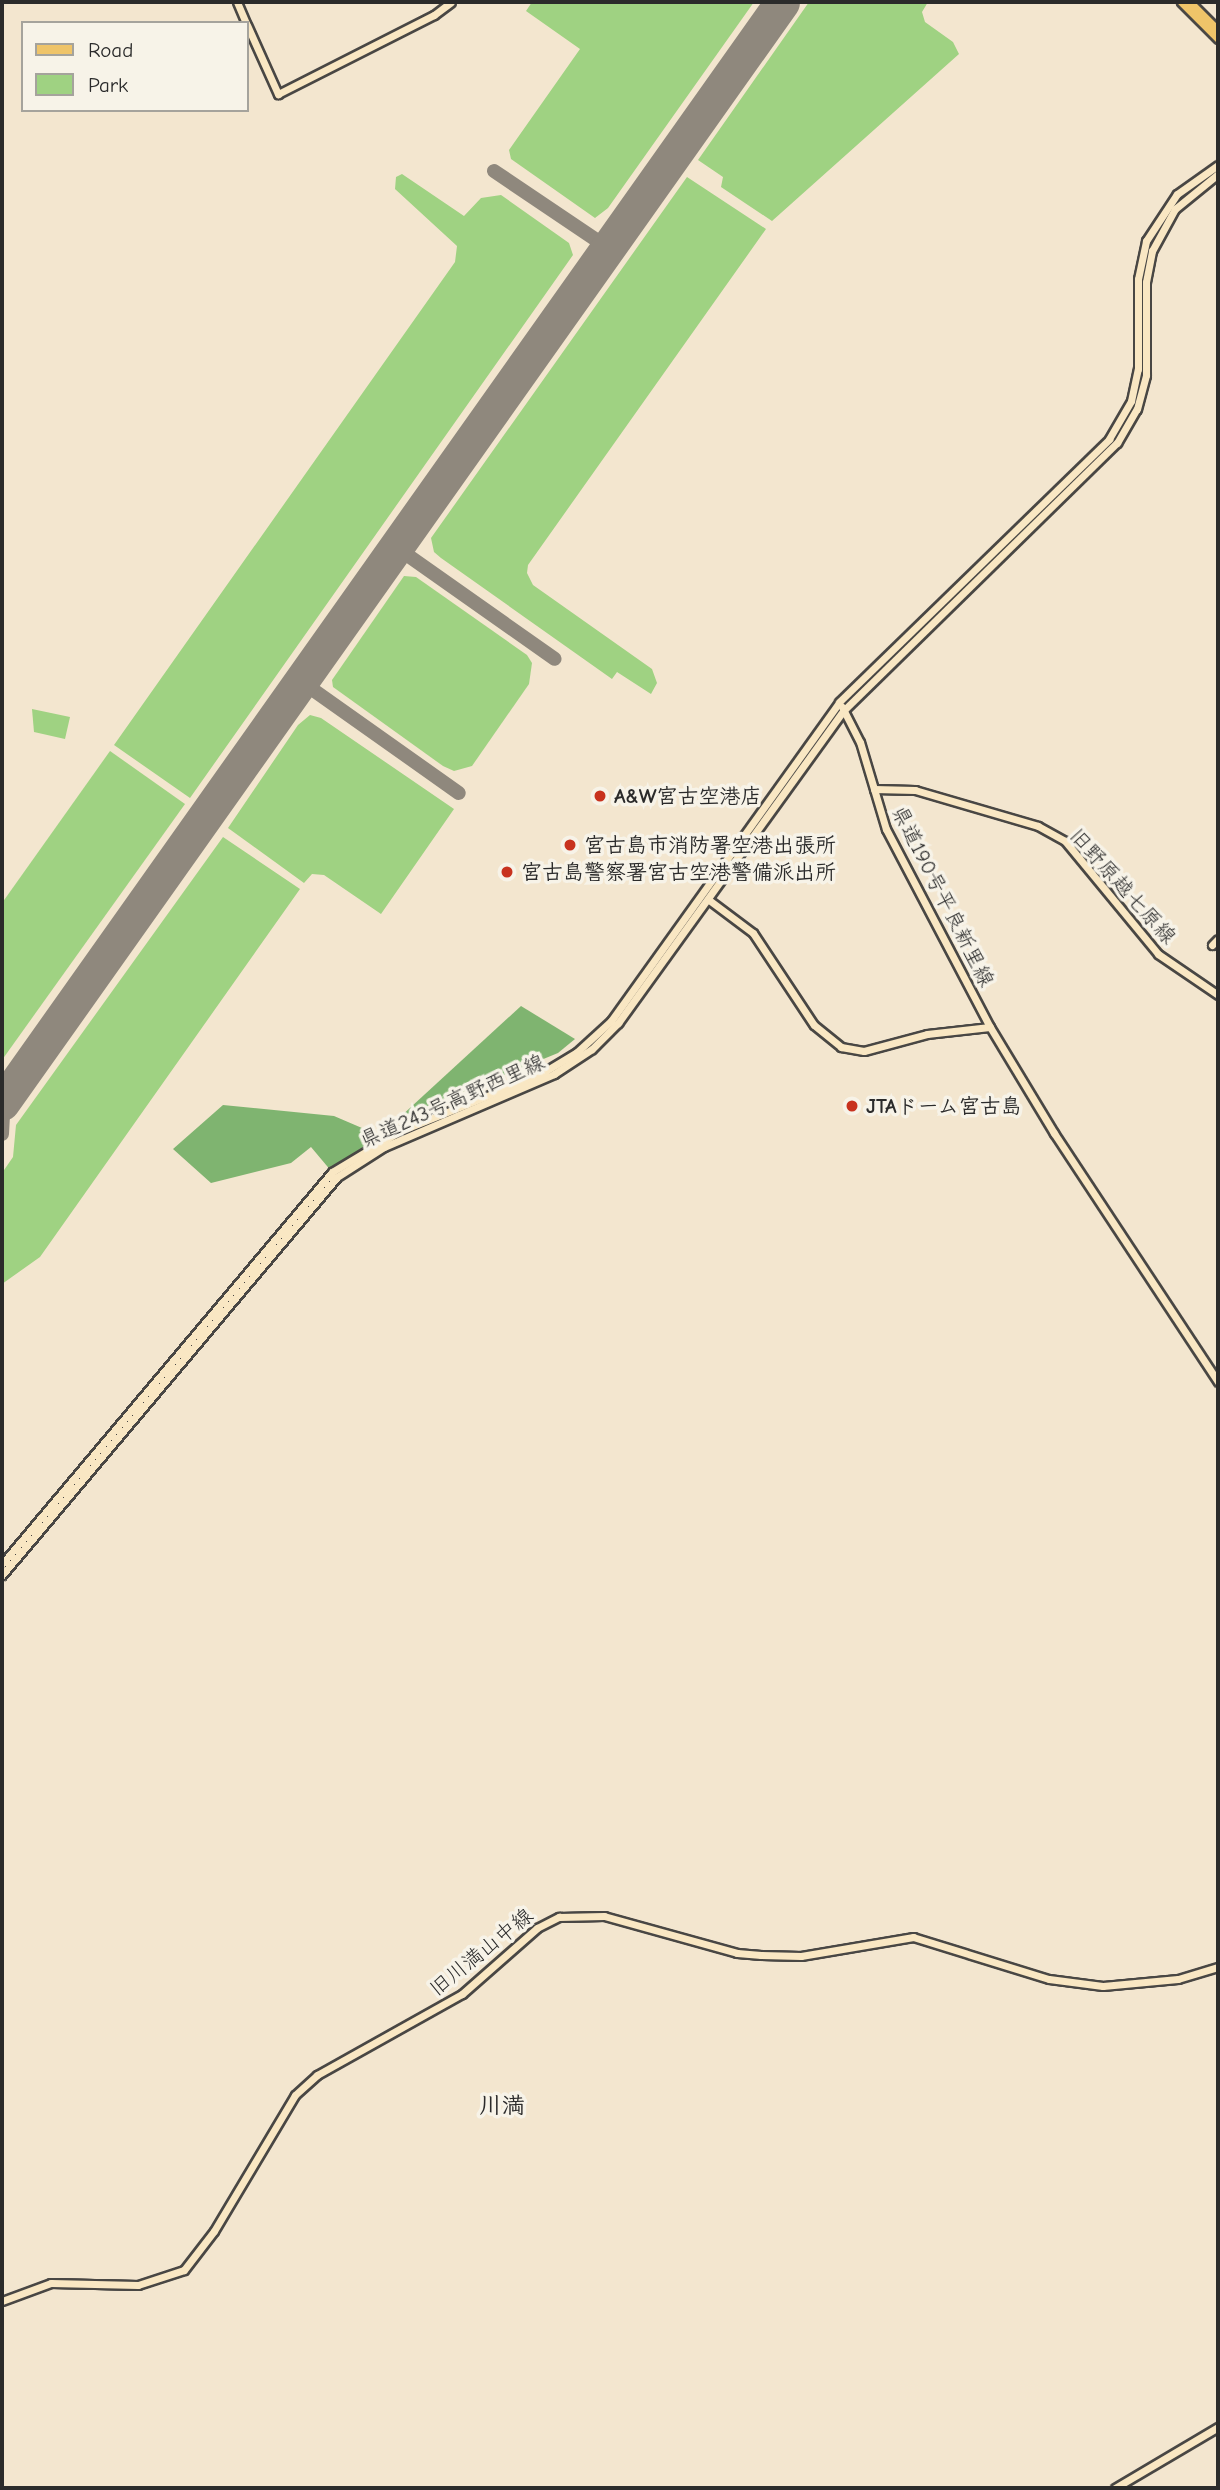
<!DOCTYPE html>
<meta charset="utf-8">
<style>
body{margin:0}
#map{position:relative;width:1220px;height:2490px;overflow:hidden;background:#f3e6cf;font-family:"Comic Neue","Klee One",sans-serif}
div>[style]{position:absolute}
.green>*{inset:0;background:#9fd282}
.forest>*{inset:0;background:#7fb470}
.taxiway>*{height:14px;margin:-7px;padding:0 7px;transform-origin:7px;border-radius:7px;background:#8f887d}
.runway>*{height:35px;margin:-17.5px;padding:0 17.5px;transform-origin:17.5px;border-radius:17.5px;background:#8f887d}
.roads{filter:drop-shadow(2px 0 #494744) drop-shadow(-2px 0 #494744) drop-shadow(0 2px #494744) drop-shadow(0 -2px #494744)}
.secondary>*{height:7px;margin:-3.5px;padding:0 3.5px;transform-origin:3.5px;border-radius:3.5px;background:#f9e7c3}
.primary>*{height:7px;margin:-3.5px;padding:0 3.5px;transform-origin:3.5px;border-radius:3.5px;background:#efc469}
.dots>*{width:19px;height:19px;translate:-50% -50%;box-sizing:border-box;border:4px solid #f7f3e8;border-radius:50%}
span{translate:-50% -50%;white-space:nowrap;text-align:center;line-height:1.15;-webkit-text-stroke:7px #f7f3e8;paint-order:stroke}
.poi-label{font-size:21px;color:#2b2b2b;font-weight:700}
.left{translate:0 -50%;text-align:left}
.street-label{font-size:21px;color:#2b2b2b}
.neighbourhood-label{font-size:23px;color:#2b2b2b;font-weight:700}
.frame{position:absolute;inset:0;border:4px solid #2b2b2b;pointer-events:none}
.legend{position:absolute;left:21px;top:21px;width:228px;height:91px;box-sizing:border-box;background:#f7f3e8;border:2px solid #a5a39c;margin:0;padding:9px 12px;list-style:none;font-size:21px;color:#2b2b2b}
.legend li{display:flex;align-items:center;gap:14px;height:35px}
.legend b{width:35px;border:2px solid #a5a39c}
</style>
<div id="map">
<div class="green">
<i style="clip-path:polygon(532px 2px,754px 2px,608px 208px,595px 218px,511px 159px,509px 150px,580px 49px,526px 11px)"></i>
<i style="clip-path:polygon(809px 2px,928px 2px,922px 12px,925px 22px,953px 42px,959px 54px,772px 221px,721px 187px,723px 177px,698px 160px)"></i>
<i style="clip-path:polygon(402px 174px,464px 216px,481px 198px,501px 195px,569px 243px,573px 255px,190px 798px,114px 745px,455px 262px,457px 246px,395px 189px,396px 177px)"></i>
<i style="clip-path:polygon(687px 177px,766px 229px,528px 565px,527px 573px,533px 585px,652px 669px,657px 683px,651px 694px,617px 672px,612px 679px,441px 558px,434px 552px,431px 538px)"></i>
<i style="clip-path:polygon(404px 576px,416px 577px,527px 655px,532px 663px,529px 684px,472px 766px,454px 771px,443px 766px,333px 687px,332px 680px)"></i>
<i style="clip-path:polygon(32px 709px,70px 717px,65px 739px,34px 732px)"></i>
<i style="clip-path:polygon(310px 715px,321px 718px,454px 809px,381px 914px,324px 875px,312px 874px,304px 883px,228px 828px,298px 725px)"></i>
<i style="clip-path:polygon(110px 751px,185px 804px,2px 1060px,2px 903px)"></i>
<i style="clip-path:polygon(223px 837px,300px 889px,40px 1257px,2px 1284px,2px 1173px,13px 1157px,16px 1125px)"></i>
</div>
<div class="forest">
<i style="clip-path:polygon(521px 1006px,575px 1039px,558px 1053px,399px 1118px)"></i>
<i style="clip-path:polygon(223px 1105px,334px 1116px,369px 1131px,375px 1142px,332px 1172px,311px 1147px,291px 1163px,211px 1183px,173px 1149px)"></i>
</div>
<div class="taxiway">
<i style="left:494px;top:171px;width:138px;rotate:34deg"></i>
<i style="left:396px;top:547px;width:194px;rotate:35.2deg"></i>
<i style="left:302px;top:682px;width:192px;rotate:35.3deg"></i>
<i style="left:2px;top:1134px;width:35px;rotate:-87deg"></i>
</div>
<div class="runway">
<i style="left:2px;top:1103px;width:1349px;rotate:-54.68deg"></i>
</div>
<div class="roads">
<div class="secondary">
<i style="left:237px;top:2px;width:23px;rotate:67deg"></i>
<i style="left:247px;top:25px;width:76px;rotate:65.8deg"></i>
<i style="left:278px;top:94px;width:175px;rotate:-26.9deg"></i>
<i style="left:434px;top:15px;width:21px;rotate:-37deg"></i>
<i style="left:842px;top:707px;width:39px;rotate:63deg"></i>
<i style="left:860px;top:742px;width:91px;rotate:73.4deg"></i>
<i style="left:886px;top:829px;width:224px;rotate:62.3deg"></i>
<i style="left:990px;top:1027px;width:124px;rotate:58.9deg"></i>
<i style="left:1054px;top:1133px;width:298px;rotate:56.6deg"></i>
<i style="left:874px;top:789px;width:41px;rotate:1.4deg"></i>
<i style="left:915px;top:790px;width:128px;rotate:16.3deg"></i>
<i style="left:1038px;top:826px;width:31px;rotate:29deg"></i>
<i style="left:1065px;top:841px;width:146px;rotate:50.5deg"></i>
<i style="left:1158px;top:954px;width:73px;rotate:34.3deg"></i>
<i style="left:709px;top:900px;width:55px;rotate:36.9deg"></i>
<i style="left:753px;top:933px;width:110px;rotate:56.5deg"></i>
<i style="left:814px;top:1025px;width:35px;rotate:39deg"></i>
<i style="left:841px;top:1047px;width:23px;rotate:10deg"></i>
<i style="left:864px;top:1051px;width:65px;rotate:-15.1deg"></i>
<i style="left:927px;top:1034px;width:63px;rotate:-6.3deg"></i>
<i style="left:1212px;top:945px;width:8px;rotate:-45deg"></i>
<i style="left:2px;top:1564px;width:512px;rotate:-49.91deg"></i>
<i style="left:332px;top:1172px;width:79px;rotate:-31.1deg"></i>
<i style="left:400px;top:1131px;width:150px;rotate:-21.9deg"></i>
<i style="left:539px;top:1075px;width:44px;rotate:-31.2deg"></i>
<i style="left:577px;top:1052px;width:46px;rotate:-42.4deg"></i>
<i style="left:611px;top:1021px;width:392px;rotate:-54.4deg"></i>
<i style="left:839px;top:702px;width:377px;rotate:-44.2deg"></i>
<i style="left:1109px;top:439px;width:44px;rotate:-59.9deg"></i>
<i style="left:1131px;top:401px;width:33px;rotate:-78deg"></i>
<i style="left:1138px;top:369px;width:90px;rotate:-90deg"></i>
<i style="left:1138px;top:279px;width:39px;rotate:-78deg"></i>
<i style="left:1146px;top:241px;width:56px;rotate:-56.6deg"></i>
<i style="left:1177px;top:194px;width:50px;rotate:-35.3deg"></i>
<i style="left:2px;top:1575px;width:520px;rotate:-49.91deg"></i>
<i style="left:337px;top:1177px;width:56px;rotate:-32.6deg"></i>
<i style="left:384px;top:1147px;width:185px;rotate:-23.2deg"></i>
<i style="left:554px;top:1074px;width:45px;rotate:-33.3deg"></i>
<i style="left:592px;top:1049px;width:37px;rotate:-45deg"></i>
<i style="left:618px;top:1023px;width:386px;rotate:-54.2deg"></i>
<i style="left:844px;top:710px;width:382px;rotate:-44.4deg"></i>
<i style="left:1117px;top:443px;width:39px;rotate:-60deg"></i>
<i style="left:1137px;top:409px;width:35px;rotate:-75deg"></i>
<i style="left:1146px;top:375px;width:93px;rotate:-90deg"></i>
<i style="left:1146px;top:282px;width:32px;rotate:-79deg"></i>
<i style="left:1152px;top:251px;width:48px;rotate:-61.3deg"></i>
<i style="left:1175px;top:209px;width:55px;rotate:-39.1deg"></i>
<i style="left:2px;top:2301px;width:52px;rotate:-20.2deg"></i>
<i style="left:51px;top:2283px;width:87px;rotate:1.3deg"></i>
<i style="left:138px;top:2285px;width:48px;rotate:-18.1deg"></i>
<i style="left:184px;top:2270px;width:49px;rotate:-52.4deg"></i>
<i style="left:214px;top:2231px;width:158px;rotate:-59.2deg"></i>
<i style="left:295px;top:2095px;width:30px;rotate:-42deg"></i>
<i style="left:317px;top:2075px;width:166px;rotate:-29.2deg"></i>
<i style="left:462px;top:1994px;width:100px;rotate:-41.3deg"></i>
<i style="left:537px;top:1928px;width:25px;rotate:-27deg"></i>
<i style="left:559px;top:1917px;width:45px;rotate:-1.3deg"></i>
<i style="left:604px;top:1916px;width:138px;rotate:15.5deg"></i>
<i style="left:737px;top:1953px;width:24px;rotate:5deg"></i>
<i style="left:761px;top:1955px;width:40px;rotate:1.4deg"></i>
<i style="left:801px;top:1956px;width:114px;rotate:-9.6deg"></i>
<i style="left:913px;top:1937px;width:142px;rotate:17.2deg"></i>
<i style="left:1049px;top:1979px;width:54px;rotate:7.4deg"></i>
<i style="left:1103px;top:1986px;width:75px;rotate:-5.3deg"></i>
<i style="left:1178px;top:1979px;width:42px;rotate:-16.7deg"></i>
<i style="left:1115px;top:2488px;width:120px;rotate:-30.6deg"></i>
</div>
<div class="primary">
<i style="left:1181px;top:2px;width:52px;rotate:45deg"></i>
<i style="left:1190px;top:2px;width:40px;rotate:45deg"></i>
</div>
</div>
<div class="dots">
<i style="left:600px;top:796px;background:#c8321e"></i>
<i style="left:570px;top:845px;background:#c8321e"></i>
<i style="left:507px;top:872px;background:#c8321e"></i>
<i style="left:852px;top:1106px;background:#c8321e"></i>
</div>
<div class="poi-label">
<span class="left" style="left:614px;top:796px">A&amp;W宮古空港店</span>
<span class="left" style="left:584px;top:845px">宮古島市消防署空港出張所</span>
<span class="left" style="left:521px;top:872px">宮古島警察署宮古空港警備派出所</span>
<span class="left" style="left:866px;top:1106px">JTAドーム宮古島</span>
</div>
<div class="street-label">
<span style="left:1123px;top:886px;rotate:48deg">旧野原越七原線</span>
<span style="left:943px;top:896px;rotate:63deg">県道190号平良新里線</span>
<span style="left:452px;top:1101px;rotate:-24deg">県道243号高野西里線</span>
<span style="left:481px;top:1952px;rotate:-39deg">旧川満山中線</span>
</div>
<div class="neighbourhood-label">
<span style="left:502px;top:2106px">川満</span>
</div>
<div class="frame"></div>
<ul class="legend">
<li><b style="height:9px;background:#efc469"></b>Road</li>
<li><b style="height:19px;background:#9fd282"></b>Park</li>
</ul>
</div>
